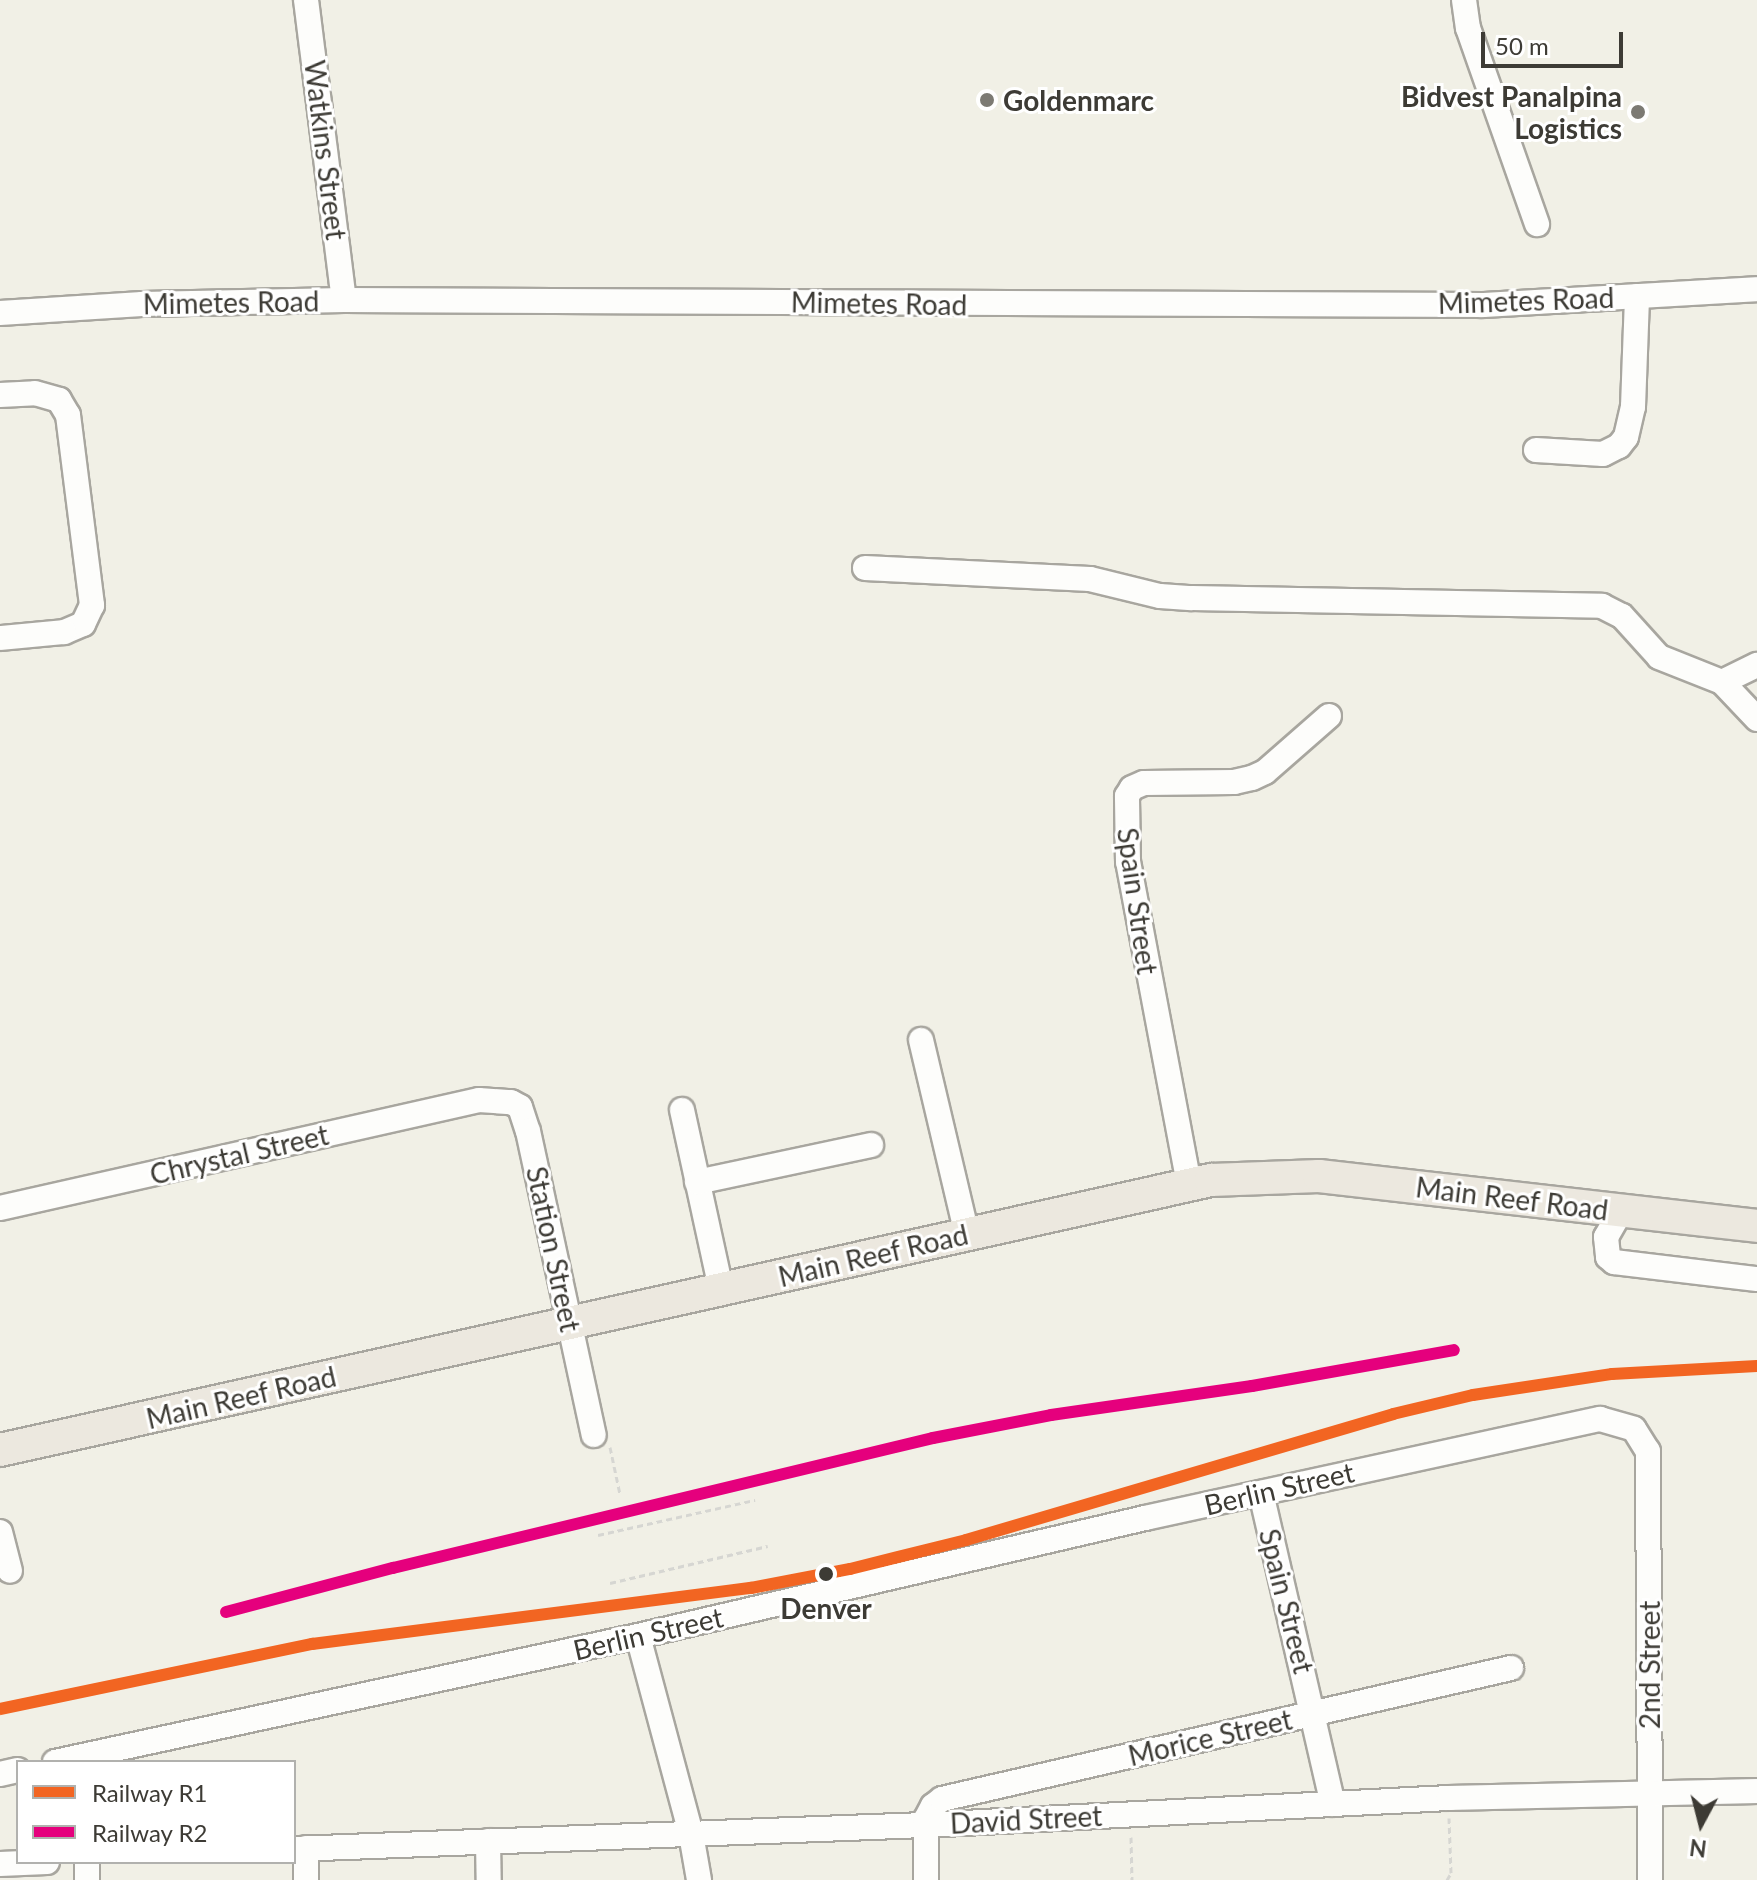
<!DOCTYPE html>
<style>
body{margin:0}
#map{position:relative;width:1757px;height:1880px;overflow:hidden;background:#f1f0e6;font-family:Lato,sans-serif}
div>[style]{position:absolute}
.path>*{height:3px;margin-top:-1.5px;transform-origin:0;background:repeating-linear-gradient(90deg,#d6d6d2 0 6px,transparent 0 10px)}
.roads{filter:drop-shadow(2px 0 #a8a69f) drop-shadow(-2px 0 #a8a69f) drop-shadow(0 2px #a8a69f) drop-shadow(0 -2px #a8a69f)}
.minor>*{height:24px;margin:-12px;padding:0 12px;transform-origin:12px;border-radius:12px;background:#fdfdfb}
.major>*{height:32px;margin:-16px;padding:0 16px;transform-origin:16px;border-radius:16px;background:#ece8df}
.rail-1>*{height:12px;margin:-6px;padding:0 6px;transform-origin:6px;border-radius:6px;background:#f26522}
.rail-2>*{height:12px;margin:-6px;padding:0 6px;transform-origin:6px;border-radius:6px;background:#e5007d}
.dots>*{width:22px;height:22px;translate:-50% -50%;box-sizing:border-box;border:4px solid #fff;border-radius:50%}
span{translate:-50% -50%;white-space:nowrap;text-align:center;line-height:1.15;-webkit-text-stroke:6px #fff;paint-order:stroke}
.poi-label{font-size:28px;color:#3d3b35;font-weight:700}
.right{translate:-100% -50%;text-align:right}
.left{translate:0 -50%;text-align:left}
.street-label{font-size:28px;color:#3d3b35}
.stop-label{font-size:28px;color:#3d3b35;font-weight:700}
.legend{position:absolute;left:16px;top:1760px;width:280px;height:104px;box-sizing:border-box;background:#fff;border:2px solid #b1b1ae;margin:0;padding:10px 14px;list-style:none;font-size:24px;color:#3d3b35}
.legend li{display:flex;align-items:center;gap:16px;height:40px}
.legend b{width:40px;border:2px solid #b1b1ae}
.north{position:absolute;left:1661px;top:1784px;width:80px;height:80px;-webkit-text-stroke:6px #fff;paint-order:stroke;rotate:187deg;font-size:22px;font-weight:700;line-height:32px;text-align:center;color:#3d3b35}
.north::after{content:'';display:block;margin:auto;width:28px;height:36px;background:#3d3b35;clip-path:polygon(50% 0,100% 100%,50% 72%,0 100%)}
.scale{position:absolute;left:1481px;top:32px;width:142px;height:36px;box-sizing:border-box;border:4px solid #3d3b35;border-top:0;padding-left:10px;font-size:24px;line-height:28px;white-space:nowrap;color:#3d3b35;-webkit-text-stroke:6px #fff;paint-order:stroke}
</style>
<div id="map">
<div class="path">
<i style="left:610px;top:1447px;width:48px;rotate:78deg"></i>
<i style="left:598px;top:1535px;width:161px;rotate:-12.6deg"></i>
<i style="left:610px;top:1583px;width:162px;rotate:-13.2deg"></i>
<i style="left:1131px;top:1837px;width:43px;rotate:88.7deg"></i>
<i style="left:1447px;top:1880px;width:8px;rotate:-60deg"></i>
<i style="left:1451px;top:1873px;width:55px;rotate:-92.1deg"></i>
</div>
<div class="roads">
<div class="minor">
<i style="left:306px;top:0;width:302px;rotate:82.8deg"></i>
<i style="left:1464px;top:0;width:28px;rotate:82deg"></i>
<i style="left:1468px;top:28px;width:208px;rotate:70.6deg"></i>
<i style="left:0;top:313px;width:142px;rotate:-3.6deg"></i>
<i style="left:142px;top:304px;width:202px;rotate:-1.1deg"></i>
<i style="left:344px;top:300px;width:1139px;rotate:0.25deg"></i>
<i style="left:1483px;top:305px;width:274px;rotate:-3.3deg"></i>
<i style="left:0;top:395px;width:35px;rotate:-3deg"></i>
<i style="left:35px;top:393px;width:25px;rotate:16deg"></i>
<i style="left:59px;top:400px;width:17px;rotate:59deg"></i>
<i style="left:68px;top:415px;width:192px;rotate:82.8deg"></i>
<i style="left:92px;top:605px;width:21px;rotate:115deg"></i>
<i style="left:83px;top:624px;width:21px;rotate:157deg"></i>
<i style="left:64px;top:632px;width:64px;rotate:174.6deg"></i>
<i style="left:1536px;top:450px;width:67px;rotate:3.4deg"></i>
<i style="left:1603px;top:454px;width:18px;rotate:-27deg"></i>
<i style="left:1619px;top:446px;width:11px;rotate:-52deg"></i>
<i style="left:1626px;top:437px;width:31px;rotate:-77deg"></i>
<i style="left:1633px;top:407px;width:111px;rotate:-87.9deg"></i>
<i style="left:865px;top:568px;width:225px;rotate:2.8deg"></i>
<i style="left:1090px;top:579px;width:72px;rotate:13.7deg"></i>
<i style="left:1160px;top:596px;width:32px;rotate:4deg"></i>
<i style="left:1192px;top:598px;width:410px;rotate:1.1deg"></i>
<i style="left:1602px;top:606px;width:22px;rotate:27deg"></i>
<i style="left:1622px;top:616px;width:55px;rotate:47.9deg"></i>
<i style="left:1659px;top:657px;width:68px;rotate:21.6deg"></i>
<i style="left:1722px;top:682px;width:51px;rotate:46.6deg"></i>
<i style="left:1722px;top:682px;width:39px;rotate:-26deg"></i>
<i style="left:921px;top:1040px;width:199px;rotate:76.7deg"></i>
<i style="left:682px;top:1110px;width:183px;rotate:77.7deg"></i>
<i style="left:697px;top:1182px;width:178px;rotate:-12deg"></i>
<i style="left:1189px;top:1184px;width:328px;rotate:-100.7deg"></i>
<i style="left:1128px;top:862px;width:66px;rotate:-90.9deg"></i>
<i style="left:1127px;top:796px;width:9px;rotate:-58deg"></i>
<i style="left:1132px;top:788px;width:13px;rotate:-23deg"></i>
<i style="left:1144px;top:783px;width:90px;rotate:-0.6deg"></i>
<i style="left:1234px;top:782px;width:18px;rotate:-13deg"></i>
<i style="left:1252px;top:778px;width:14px;rotate:-25deg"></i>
<i style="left:1265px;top:772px;width:85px;rotate:-41.2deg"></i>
<i style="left:0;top:1208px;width:491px;rotate:-12.7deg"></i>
<i style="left:479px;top:1100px;width:32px;rotate:4deg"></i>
<i style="left:511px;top:1102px;width:10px;rotate:29deg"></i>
<i style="left:520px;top:1107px;width:25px;rotate:72deg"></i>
<i style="left:528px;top:1131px;width:311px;rotate:77.8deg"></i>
<i style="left:1621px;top:1211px;width:30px;rotate:120deg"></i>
<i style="left:1606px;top:1237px;width:20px;rotate:84deg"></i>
<i style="left:1608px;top:1257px;width:8px;rotate:40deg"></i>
<i style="left:1614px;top:1262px;width:144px;rotate:6.8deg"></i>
<i style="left:1261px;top:1493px;width:319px;rotate:77deg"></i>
<i style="left:0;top:1532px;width:40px;rotate:75.6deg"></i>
<i style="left:638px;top:1636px;width:205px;rotate:75deg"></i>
<i style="left:691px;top:1834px;width:47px;rotate:80.1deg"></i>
<i style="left:55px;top:1762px;width:596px;rotate:-12.2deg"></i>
<i style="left:638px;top:1636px;width:521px;rotate:-13.1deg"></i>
<i style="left:1145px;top:1518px;width:466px;rotate:-12.3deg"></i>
<i style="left:1600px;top:1419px;width:35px;rotate:16deg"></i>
<i style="left:1634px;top:1429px;width:26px;rotate:58deg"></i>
<i style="left:1648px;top:1451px;width:429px;rotate:89.7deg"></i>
<i style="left:0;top:1774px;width:18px;rotate:-13deg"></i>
<i style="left:488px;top:1841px;width:39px;rotate:89deg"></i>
<i style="left:306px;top:1848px;width:32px;rotate:90deg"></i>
<i style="left:294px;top:1849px;width:631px;rotate:-2.18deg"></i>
<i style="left:925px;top:1825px;width:525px;rotate:-2.95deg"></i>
<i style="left:1449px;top:1798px;width:308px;rotate:-1.3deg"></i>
<i style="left:87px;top:1862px;width:18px;rotate:90deg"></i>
<i style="left:0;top:1864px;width:47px;rotate:-2.4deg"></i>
<i style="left:926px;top:1880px;width:61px;rotate:-90deg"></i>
<i style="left:926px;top:1819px;width:15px;rotate:-62deg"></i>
<i style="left:933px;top:1806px;width:11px;rotate:-38deg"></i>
<i style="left:942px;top:1799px;width:584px;rotate:-12.97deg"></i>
</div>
<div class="major">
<i style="left:0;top:1450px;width:1241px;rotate:-12.57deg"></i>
<i style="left:1211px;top:1180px;width:108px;rotate:-2.1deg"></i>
<i style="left:1319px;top:1176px;width:441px;rotate:6.5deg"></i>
</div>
</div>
<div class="rail-1">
<i style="left:0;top:1709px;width:319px;rotate:-11.8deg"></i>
<i style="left:312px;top:1644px;width:443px;rotate:-7.3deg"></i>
<i style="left:751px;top:1588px;width:101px;rotate:-10.9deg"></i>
<i style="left:850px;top:1569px;width:120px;rotate:-14deg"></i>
<i style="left:966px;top:1540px;width:445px;rotate:-16.4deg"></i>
<i style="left:1393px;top:1414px;width:82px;rotate:-13.4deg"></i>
<i style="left:1473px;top:1395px;width:141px;rotate:-8.6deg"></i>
<i style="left:1612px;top:1374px;width:145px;rotate:-3.2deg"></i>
</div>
<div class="rail-2">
<i style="left:226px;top:1612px;width:173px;rotate:-14.8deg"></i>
<i style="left:393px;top:1568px;width:555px;rotate:-13.54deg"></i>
<i style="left:933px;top:1438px;width:120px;rotate:-11deg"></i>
<i style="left:1051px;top:1415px;width:203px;rotate:-8.2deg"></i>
<i style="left:1252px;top:1386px;width:205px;rotate:-10.1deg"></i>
</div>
<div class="dots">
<i style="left:987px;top:100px;background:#7c7a73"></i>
<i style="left:1638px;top:112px;background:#7c7a73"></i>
<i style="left:826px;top:1574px;background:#3d3b35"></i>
</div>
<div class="poi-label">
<span class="right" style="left:1622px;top:112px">Bidvest Panalpina<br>Logistics</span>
<span class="left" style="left:1003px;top:100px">Goldenmarc</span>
</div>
<div class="street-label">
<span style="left:326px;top:150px;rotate:83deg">Watkins Street</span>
<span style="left:1526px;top:300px;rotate:-2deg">Mimetes Road</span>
<span style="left:231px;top:302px;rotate:-1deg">Mimetes Road</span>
<span style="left:879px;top:303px;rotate:1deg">Mimetes Road</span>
<span style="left:1138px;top:901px;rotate:82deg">Spain Street</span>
<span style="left:239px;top:1154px;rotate:-13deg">Chrystal Street</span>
<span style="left:1512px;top:1198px;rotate:7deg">Main Reef Road</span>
<span style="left:554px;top:1249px;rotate:78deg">Station Street</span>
<span style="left:873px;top:1255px;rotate:-13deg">Main Reef Road</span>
<span style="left:241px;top:1397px;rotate:-13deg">Main Reef Road</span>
<span style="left:1279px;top:1488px;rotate:-13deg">Berlin Street</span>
<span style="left:1287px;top:1601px;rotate:76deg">Spain Street</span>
<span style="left:648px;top:1633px;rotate:-13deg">Berlin Street</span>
<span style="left:1649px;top:1665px;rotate:-90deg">2nd Street</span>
<span style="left:1210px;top:1737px;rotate:-13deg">Morice Street</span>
<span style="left:1026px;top:1819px;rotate:-3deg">David Street</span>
</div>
<div class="stop-label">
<span style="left:826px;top:1608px">Denver</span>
</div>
<ul class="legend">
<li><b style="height:10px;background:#f26522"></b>Railway R1</li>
<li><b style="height:10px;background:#e5007d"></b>Railway R2</li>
</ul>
<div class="north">N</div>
<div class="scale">50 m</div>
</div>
